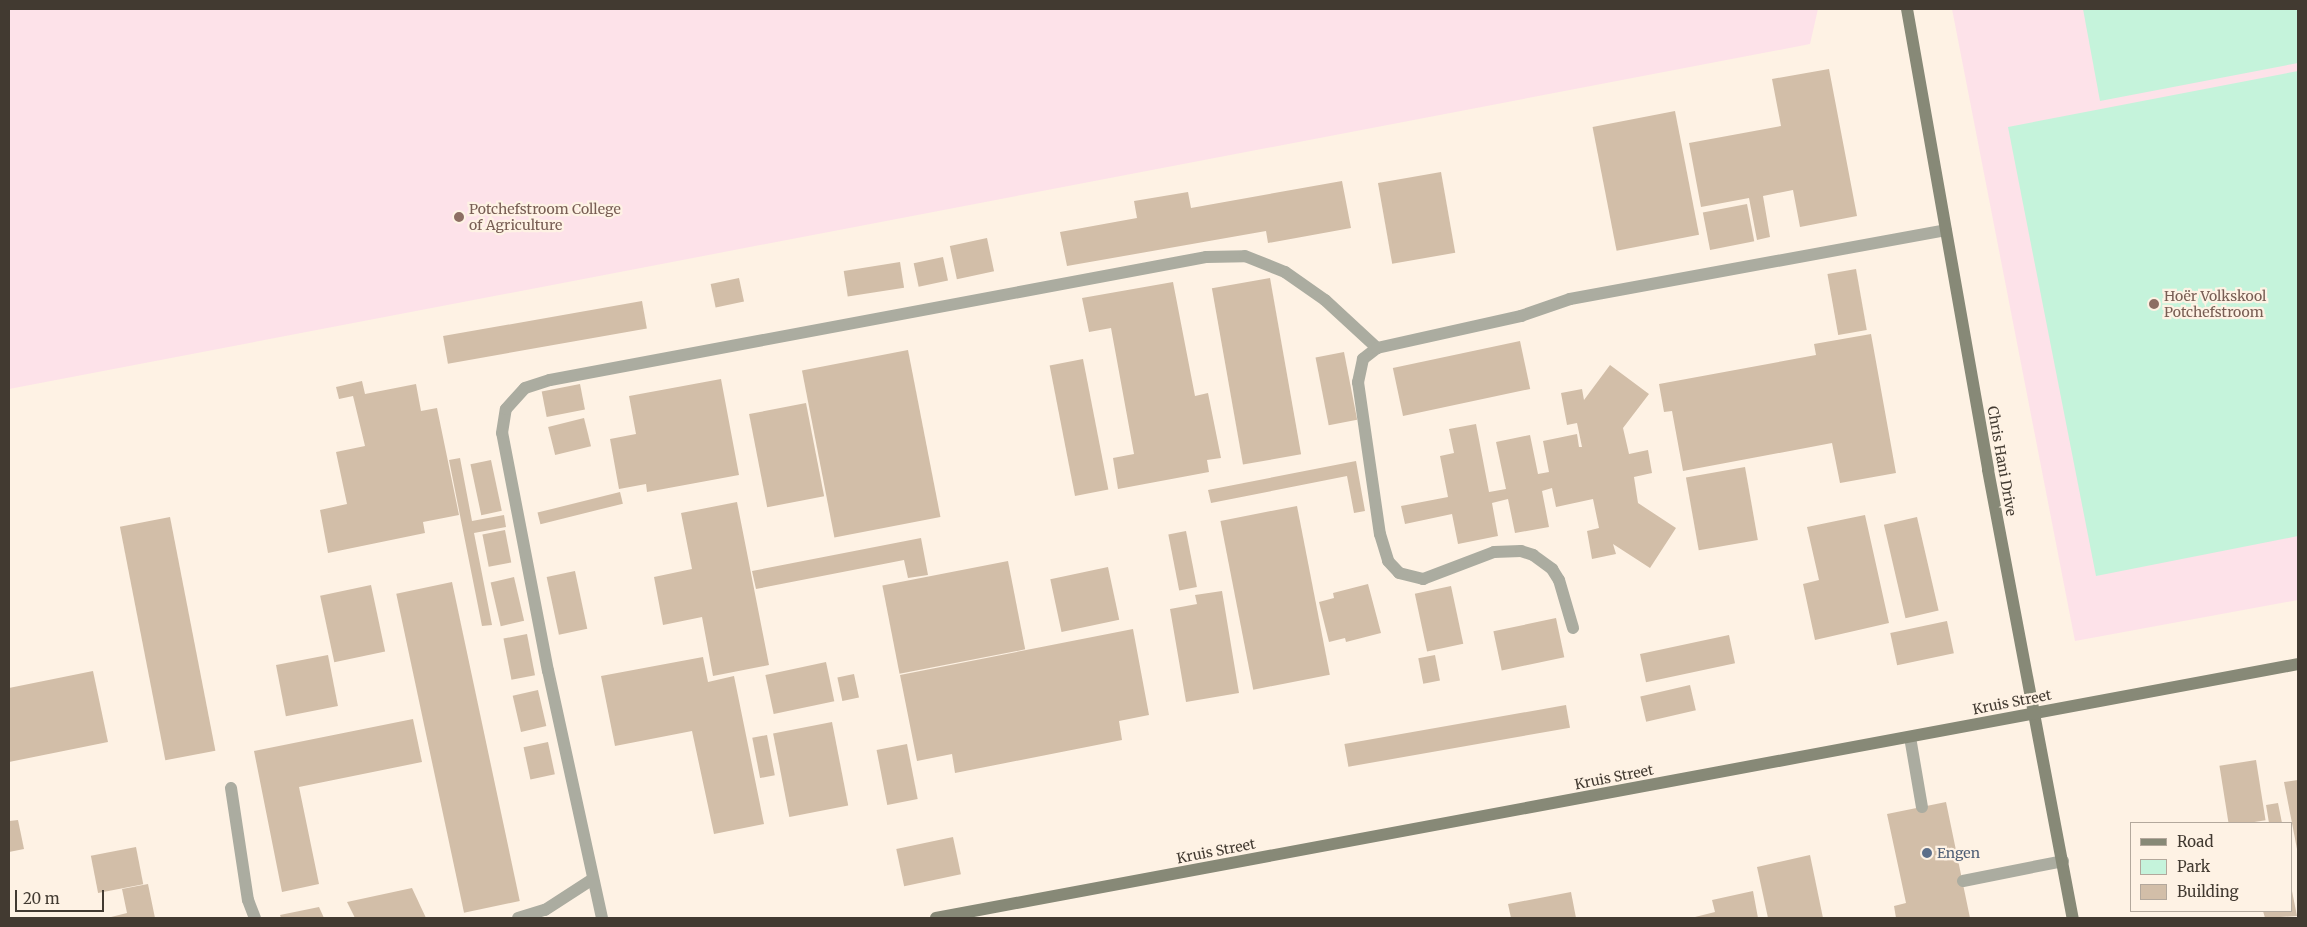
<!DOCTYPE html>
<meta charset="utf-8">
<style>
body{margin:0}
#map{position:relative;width:2307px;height:927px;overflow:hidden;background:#fef2e4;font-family:Merriweather,serif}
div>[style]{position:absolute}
.education>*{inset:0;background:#fde2e9}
.green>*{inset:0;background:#c5f3db}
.building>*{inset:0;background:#d2bea8;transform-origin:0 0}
.lane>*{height:12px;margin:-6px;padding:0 6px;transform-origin:6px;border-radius:6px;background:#abaca0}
.street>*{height:12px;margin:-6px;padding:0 6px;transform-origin:6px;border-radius:6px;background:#abaca0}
.secondary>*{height:12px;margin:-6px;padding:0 6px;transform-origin:6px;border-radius:6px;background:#878977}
.dots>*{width:14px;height:14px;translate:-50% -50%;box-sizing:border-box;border:2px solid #fef2e4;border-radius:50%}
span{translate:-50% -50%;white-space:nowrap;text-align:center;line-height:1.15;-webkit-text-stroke:4.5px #fef2e4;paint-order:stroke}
.education-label{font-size:14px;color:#785e54}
.left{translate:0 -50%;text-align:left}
.street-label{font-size:14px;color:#423a31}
.service-label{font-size:14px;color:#4e5e75}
.frame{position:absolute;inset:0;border:10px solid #423a31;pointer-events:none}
.legend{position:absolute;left:2130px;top:822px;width:162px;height:90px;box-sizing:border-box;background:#fef2e4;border:1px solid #b3a89c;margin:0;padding:6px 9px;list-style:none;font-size:15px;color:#423a31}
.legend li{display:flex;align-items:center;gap:10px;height:25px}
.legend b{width:25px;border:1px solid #b3a89c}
.scale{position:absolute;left:15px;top:890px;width:89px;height:22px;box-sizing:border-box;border:2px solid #423a31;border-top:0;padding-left:6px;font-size:15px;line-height:18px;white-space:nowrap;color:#423a31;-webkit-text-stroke:4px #fef2e4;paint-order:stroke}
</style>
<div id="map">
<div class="education">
<i style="clip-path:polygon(9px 9px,1818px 9px,1810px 44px,9px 389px)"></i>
<i style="clip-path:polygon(1952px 9px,2298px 9px,2298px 600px,2075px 641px)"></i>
</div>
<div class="green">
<i style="clip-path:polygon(2083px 9px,2298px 9px,2298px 63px,2100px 101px)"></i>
<i style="clip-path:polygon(2298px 71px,2298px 536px,2096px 576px,2008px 127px)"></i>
</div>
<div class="building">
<i style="clip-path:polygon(1829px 69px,1857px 216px,1800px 227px,1793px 190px,1763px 196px,1770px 237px,1757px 240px,1749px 198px,1701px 207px,1689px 143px,1781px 126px,1772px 79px)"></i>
<i style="left:1675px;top:111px;width:126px;height:84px;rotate:79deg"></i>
<i style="left:1441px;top:172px;width:82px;height:64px;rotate:80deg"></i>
<i style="clip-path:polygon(1342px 181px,1351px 228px,1268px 243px,1266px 231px,1067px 266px,1060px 232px,1137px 218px,1134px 201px,1188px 192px,1191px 208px)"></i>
<i style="left:1747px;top:204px;width:38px;height:45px;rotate:79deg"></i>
<i style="left:987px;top:238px;width:34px;height:38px;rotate:78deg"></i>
<i style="left:943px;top:257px;width:24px;height:30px;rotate:78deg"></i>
<i style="left:900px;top:262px;width:26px;height:57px;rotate:81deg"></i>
<i style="left:1856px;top:269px;width:62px;height:29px;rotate:80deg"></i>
<i style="left:739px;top:278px;width:24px;height:29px;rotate:78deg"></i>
<i style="left:1270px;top:278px;width:179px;height:59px;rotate:80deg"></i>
<i style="clip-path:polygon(1173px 282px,1195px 396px,1208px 393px,1221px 458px,1207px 460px,1209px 472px,1118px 489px,1113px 458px,1134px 454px,1111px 328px,1089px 332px,1082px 298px)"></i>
<i style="left:642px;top:301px;width:28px;height:202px;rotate:80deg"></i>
<i style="clip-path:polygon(1871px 334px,1896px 473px,1840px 483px,1832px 443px,1683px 471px,1672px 411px,1664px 412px,1659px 384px,1816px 355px,1814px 344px)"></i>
<i style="left:1520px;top:341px;width:49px;height:130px;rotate:78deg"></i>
<i style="left:908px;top:350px;width:170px;height:108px;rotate:79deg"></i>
<i style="left:1344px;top:352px;width:69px;height:29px;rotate:79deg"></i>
<i style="left:1083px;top:359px;width:133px;height:34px;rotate:79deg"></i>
<i style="clip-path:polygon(1610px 365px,1649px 394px,1623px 428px,1629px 454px,1648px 450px,1652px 473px,1634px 477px,1638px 503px,1676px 528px,1650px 568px,1613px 544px,1616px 554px,1592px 559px,1587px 531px,1599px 528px,1593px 499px,1556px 507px,1552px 488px,1542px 491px,1549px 527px,1515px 533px,1508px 499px,1492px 503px,1498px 536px,1458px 544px,1452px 514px,1405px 524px,1401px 506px,1448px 497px,1440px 456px,1454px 453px,1449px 429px,1476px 424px,1489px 492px,1506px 489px,1496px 442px,1530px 435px,1538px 474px,1549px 472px,1543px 441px,1577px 434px,1579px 447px,1582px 447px,1577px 423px,1567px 425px,1561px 393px,1582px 389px,1584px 400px)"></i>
<i style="clip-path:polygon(721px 379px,739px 475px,647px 492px,646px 484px,619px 489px,610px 439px,636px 434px,629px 396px)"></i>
<i style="clip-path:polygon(362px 381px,365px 394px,416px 384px,421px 411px,437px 408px,459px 515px,423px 522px,425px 533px,328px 553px,320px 510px,347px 504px,336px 452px,365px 446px,353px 396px,339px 399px,336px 387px)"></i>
<i style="left:580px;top:384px;width:26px;height:39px;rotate:79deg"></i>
<i style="left:806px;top:403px;width:95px;height:58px;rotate:79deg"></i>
<i style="left:584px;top:418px;width:29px;height:37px;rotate:76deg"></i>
<i style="clip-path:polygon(460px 458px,472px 521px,504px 515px,506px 527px,474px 533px,492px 625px,482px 626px,449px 460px)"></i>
<i style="left:491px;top:460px;width:52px;height:21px;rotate:78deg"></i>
<i style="clip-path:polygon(1356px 461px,1365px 511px,1354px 513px,1347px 476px,1211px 503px,1208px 490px)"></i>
<i style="left:1745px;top:467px;width:74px;height:60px;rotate:80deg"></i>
<i style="left:620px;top:492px;width:12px;height:85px;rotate:76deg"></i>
<i style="clip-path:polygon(737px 502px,769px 665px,713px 676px,702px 617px,663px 625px,654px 577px,692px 569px,681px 513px)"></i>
<i style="left:1297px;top:506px;width:172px;height:78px;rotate:79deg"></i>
<i style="clip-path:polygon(1865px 515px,1889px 623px,1815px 640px,1803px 584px,1819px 580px,1807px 527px)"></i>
<i style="left:170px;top:517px;width:238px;height:51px;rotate:79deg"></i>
<i style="left:1917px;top:517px;width:96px;height:34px;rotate:77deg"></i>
<i style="left:505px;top:530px;width:33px;height:23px;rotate:79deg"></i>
<i style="left:1186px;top:531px;width:57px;height:18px;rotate:79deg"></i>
<i style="clip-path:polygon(921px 538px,928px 575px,908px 578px,904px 560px,756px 589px,752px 571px)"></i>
<i style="left:1008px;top:561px;width:90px;height:128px;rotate:79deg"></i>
<i style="left:1108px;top:567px;width:54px;height:59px;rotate:78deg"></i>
<i style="left:575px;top:571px;width:59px;height:29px;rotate:78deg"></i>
<i style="left:514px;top:577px;width:45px;height:24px;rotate:77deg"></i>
<i style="left:452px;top:582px;width:326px;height:57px;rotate:78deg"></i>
<i style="clip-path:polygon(1368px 584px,1381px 633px,1346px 642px,1345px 638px,1329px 642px,1319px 602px,1334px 598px,1333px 593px)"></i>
<i style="left:371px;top:585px;width:68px;height:52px;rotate:78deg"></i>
<i style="left:1451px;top:586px;width:59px;height:37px;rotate:78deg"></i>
<i style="clip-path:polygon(1222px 591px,1239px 693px,1186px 702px,1170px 609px,1197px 604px,1195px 595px)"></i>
<i style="left:1556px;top:618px;width:40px;height:64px;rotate:78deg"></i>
<i style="left:1947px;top:621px;width:33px;height:58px;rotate:78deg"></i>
<i style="clip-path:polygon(1133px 629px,1149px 715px,1119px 721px,1122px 740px,955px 773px,952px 754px,917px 761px,900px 675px)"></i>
<i style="left:527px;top:634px;width:42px;height:24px;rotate:79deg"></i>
<i style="left:1729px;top:635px;width:29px;height:91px;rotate:78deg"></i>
<i style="left:328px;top:655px;width:52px;height:53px;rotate:79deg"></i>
<i style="left:1435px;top:655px;width:26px;height:17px;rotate:79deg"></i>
<i style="clip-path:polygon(703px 657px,708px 682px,734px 676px,764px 824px,714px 834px,692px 731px,615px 746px,601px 676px)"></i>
<i style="left:826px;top:662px;width:40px;height:62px;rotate:78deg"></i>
<i style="clip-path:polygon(93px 671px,108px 742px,9px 762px,9px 688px)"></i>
<i style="left:854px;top:674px;width:24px;height:17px;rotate:78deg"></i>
<i style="left:1690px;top:685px;width:26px;height:51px;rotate:77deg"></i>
<i style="left:538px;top:690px;width:37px;height:26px;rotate:77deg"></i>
<i style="left:1566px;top:705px;width:23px;height:225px;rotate:80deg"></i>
<i style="clip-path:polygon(413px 719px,422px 762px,299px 787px,319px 884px,282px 892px,254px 751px)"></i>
<i style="left:832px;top:722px;width:85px;height:60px;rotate:79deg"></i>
<i style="left:767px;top:735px;width:41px;height:15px;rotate:79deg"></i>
<i style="left:548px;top:742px;width:33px;height:25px;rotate:78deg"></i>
<i style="left:907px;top:744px;width:56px;height:31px;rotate:79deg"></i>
<i style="left:2256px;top:760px;width:61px;height:37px;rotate:81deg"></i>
<i style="clip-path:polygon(2298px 780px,2298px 849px,2297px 849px,2284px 782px)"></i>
<i style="clip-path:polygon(1946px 802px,1970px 918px,1896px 918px,1894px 906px,1906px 903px,1887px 814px)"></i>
<i style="clip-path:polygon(2278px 803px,2282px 823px,2269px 823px,2266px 805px)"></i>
<i style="clip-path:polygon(18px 820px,24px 849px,9px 852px,9px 821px)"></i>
<i style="left:953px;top:837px;width:38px;height:58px;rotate:78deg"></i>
<i style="left:136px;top:847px;width:38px;height:46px;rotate:79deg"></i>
<i style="clip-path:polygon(1810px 855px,1823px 918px,1768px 918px,1757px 867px)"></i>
<i style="clip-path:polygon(148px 884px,155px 918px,107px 918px,127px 913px,122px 889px)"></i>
<i style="clip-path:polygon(2291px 886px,2297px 916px,2265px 918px,2263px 911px,2291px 911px)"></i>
<i style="clip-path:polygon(412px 888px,426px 918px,355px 918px,347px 902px)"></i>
<i style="clip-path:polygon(1753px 891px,1758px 918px,1691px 918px,1715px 912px,1712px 900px)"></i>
<i style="clip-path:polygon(1571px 892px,1576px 918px,1511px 918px,1508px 904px)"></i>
<i style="clip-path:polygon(319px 907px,324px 918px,281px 918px,280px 915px)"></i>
</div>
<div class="lane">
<i style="left:1377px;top:348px;width:18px;rotate:142deg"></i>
<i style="left:1363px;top:359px;width:24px;rotate:102deg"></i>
<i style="left:1358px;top:382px;width:154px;rotate:81.8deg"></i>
<i style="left:1380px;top:534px;width:28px;rotate:73deg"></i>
<i style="left:1388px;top:561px;width:16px;rotate:47deg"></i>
<i style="left:1399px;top:573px;width:25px;rotate:14deg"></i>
<i style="left:1423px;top:579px;width:76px;rotate:-20.8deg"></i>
<i style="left:1494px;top:552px;width:27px;rotate:-2deg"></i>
<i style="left:1521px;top:551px;width:13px;rotate:18deg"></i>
<i style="left:1533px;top:555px;width:24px;rotate:36deg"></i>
<i style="left:1552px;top:569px;width:13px;rotate:58deg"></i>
<i style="left:1559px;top:580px;width:50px;rotate:73.7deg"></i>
<i style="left:1910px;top:737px;width:71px;rotate:80.3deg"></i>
<i style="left:231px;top:788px;width:113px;rotate:81.4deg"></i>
<i style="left:248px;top:900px;width:19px;rotate:69deg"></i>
<i style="left:1963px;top:881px;width:102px;rotate:-11.3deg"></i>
<i style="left:518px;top:918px;width:28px;rotate:-17deg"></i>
<i style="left:545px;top:910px;width:57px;rotate:-32.9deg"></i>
</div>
<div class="street">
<i style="left:602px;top:918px;width:253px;rotate:-102.3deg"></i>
<i style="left:548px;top:671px;width:242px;rotate:-100.9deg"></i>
<i style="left:502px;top:433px;width:24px;rotate:-81deg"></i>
<i style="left:506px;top:409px;width:28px;rotate:-48deg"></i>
<i style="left:525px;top:388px;width:26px;rotate:-18deg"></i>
<i style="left:550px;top:380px;width:667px;rotate:-10.62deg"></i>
<i style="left:1206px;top:257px;width:39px;rotate:-1deg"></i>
<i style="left:1245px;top:256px;width:43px;rotate:21.8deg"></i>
<i style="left:1285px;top:272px;width:49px;rotate:35deg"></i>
<i style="left:1325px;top:300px;width:71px;rotate:42.7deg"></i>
<i style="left:1377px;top:348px;width:148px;rotate:-12.5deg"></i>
<i style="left:1521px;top:316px;width:52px;rotate:-19.1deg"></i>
<i style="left:1570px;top:299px;width:382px;rotate:-10.4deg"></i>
</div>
<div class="secondary">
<i style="left:1907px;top:9px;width:468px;rotate:80deg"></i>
<i style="left:1988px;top:470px;width:456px;rotate:79.3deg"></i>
<i style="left:936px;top:918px;width:1385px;rotate:-10.56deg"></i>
</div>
<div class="dots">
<i style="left:459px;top:217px;background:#8d6e63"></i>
<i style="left:2154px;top:304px;background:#8d6e63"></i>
<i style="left:1927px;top:853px;background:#5c6f8a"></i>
</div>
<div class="education-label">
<span class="left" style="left:469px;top:217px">Potchefstroom College<br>of Agriculture</span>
<span class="left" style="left:2164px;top:304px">Hoër Volkskool<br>Potchefstroom</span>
</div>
<div class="street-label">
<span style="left:2002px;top:461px;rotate:80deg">Chris Hani Drive</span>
<span style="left:2012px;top:702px;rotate:-11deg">Kruis Street</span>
<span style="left:1614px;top:777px;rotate:-11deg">Kruis Street</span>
<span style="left:1216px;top:851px;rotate:-11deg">Kruis Street</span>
</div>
<div class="service-label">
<span class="left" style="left:1937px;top:853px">Engen</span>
</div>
<div class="frame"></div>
<ul class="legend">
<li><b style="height:6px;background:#878977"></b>Road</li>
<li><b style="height:14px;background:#c5f3db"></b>Park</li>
<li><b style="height:14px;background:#d2bea8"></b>Building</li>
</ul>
<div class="scale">20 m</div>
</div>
